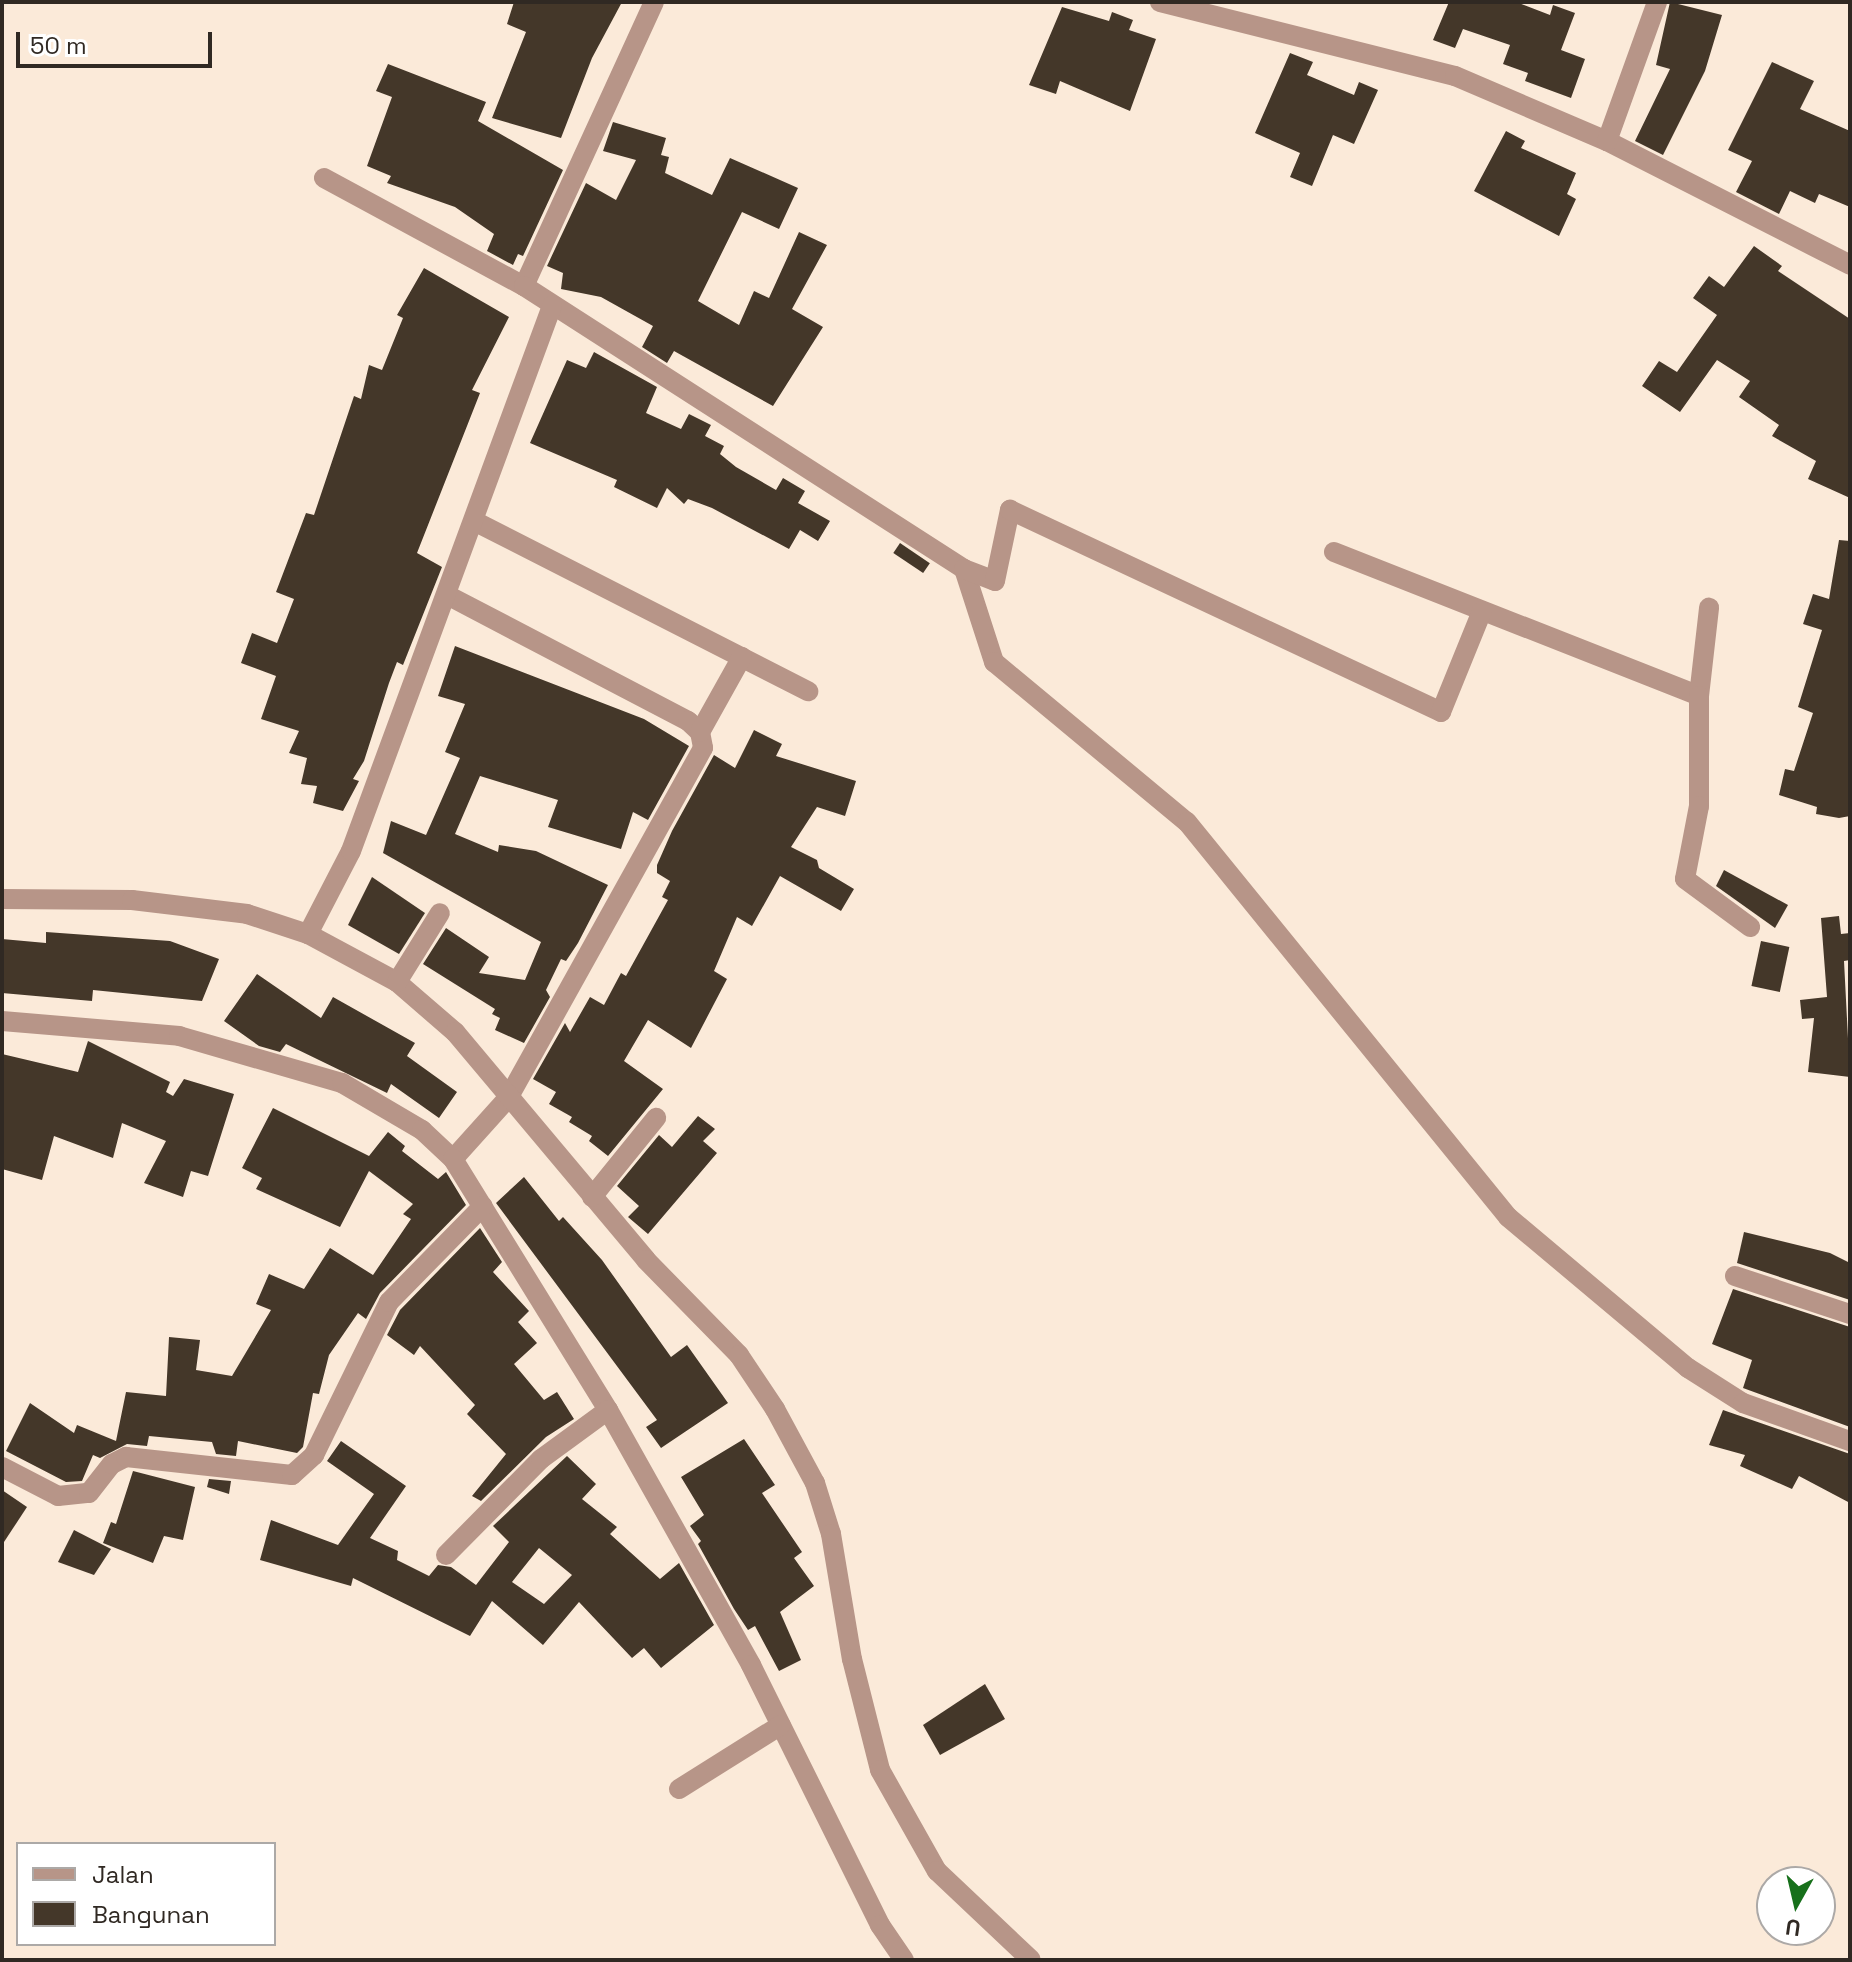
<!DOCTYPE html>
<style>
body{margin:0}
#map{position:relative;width:1852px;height:1962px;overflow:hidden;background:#fbead9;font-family:"Space Grotesk",sans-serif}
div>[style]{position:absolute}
.building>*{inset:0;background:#443729;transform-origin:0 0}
.minor>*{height:20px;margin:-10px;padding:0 10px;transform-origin:10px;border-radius:10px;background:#b79588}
span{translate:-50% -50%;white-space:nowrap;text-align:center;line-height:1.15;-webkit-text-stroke:8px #fff;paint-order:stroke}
.frame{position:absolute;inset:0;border:4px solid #302923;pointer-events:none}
.legend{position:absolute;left:16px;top:1842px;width:260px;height:104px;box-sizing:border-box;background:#fff;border:2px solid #aca9a7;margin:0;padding:10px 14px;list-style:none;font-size:24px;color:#302923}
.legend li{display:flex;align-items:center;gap:16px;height:40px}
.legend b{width:40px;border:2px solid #aca9a7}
.north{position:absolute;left:1756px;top:1866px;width:80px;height:80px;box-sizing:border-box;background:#fff;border:2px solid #aca9a7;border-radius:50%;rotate:188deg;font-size:22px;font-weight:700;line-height:32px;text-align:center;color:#302923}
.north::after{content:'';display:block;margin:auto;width:28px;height:36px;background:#17701b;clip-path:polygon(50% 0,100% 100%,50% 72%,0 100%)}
.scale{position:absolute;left:16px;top:32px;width:196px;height:36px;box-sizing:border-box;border:4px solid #302923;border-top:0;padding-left:10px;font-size:24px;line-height:28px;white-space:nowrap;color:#302923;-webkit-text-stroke:6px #fff;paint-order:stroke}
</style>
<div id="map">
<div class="building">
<i style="clip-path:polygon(514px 2px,622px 2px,592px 58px,561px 138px,492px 118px,526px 32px,507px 24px)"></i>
<i style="clip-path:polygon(1449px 2px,1516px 2px,1550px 15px,1553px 5px,1575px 13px,1561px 50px,1585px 59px,1571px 98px,1525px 81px,1528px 73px,1503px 64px,1510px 45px,1463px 29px,1455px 48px,1433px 40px)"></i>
<i style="clip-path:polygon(1670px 2px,1722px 15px,1705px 71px,1663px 155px,1635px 141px,1670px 69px,1656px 65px)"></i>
<i style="clip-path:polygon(1062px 7px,1109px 21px,1112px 12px,1133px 20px,1129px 30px,1156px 39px,1130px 111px,1060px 81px,1056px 94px,1029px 85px)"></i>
<i style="clip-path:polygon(1290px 53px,1313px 62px,1307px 75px,1354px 95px,1359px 82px,1378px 90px,1354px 144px,1333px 135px,1312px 186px,1290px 177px,1300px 153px,1255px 133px)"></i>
<i style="clip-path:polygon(1772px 62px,1814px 81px,1800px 109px,1850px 131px,1850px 207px,1819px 194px,1815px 203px,1790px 191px,1779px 214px,1736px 192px,1752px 161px,1728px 150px)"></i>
<i style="clip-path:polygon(388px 64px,486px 102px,478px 121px,563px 170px,523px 256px,518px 254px,513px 265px,487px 251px,494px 234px,455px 207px,387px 183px,391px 176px,367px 166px,392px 97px,376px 91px)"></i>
<i style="clip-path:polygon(613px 122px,666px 138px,661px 155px,669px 157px,665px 173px,712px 195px,730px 158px,798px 188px,779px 229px,742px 212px,698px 301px,739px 325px,754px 291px,769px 298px,799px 232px,827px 245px,792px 309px,823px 327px,773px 406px,674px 351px,667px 363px,642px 347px,653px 326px,601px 297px,561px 289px,563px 273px,547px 266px,586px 183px,616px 200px,636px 160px,603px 151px)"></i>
<i style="clip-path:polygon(1506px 131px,1525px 141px,1521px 148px,1576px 173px,1567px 194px,1576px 199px,1559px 236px,1474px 191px)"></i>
<i style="clip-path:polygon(1754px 246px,1782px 266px,1778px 271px,1850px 319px,1850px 498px,1808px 479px,1816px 461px,1772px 436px,1779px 425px,1739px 397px,1750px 381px,1717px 360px,1680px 412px,1642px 386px,1659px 361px,1677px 372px,1717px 315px,1693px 298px,1709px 276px,1724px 287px)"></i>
<i style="clip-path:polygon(424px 268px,509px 317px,472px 390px,480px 393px,417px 553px,442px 567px,403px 665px,397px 662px,389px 683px,364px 761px,353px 779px,359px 781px,343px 811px,313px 803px,317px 786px,301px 784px,307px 758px,289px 753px,299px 731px,261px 719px,276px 676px,241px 663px,252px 633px,277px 643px,294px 599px,276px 592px,306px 513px,314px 515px,354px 396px,361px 399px,369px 365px,382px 370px,403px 318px,397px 315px)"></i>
<i style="clip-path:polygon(594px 352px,657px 387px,646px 413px,681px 429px,689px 414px,711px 425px,705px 436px,724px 446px,720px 454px,736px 467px,776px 490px,783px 478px,805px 491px,798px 503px,830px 521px,818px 541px,800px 530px,789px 549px,712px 508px,688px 499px,684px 504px,667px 488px,657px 508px,614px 487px,617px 480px,530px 443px,567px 360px,586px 368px)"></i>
<i style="clip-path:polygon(1839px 540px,1850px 541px,1850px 816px,1839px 818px,1816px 814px,1817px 807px,1779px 795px,1785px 769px,1794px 771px,1813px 713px,1798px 707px,1822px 630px,1803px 624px,1813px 594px,1829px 599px)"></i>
<i style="left:900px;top:543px;width:36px;height:12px;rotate:34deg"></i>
<i style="clip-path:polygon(455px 646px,644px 719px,689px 746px,648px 820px,633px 812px,621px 849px,548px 827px,558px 800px,480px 776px,455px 834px,498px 852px,499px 845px,536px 851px,608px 885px,578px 943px,566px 961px,561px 959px,546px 990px,550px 997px,524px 1043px,495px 1030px,500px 1018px,492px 1014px,495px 1009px,423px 964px,446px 928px,489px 957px,479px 973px,525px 980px,541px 942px,383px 853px,391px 821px,426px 835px,460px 758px,445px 752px,465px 704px,438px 696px)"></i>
<i style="clip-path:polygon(754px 730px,782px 744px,776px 756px,856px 781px,845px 816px,817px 807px,791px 847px,817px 860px,819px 868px,854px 889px,841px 911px,780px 876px,752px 926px,737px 917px,714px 971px,727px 979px,691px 1048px,648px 1020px,624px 1061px,663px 1089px,608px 1156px,589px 1141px,592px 1136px,569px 1122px,572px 1117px,549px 1104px,556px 1092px,533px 1079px,565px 1023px,570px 1032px,590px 997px,604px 1005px,621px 973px,626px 976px,668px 900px,662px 897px,670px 881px,657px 873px,657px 865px,672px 831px,714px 755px,735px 768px)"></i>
<i style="clip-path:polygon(1724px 870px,1788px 905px,1775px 928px,1716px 886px)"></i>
<i style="clip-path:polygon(372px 877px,425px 913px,399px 954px,348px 925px)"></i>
<i style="clip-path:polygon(1839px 916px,1841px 934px,1850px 933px,1850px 960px,1844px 961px,1850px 1077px,1808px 1072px,1814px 1018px,1802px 1019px,1800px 1000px,1827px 997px,1821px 918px)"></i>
<i style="clip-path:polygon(46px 932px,170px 941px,219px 959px,202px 1001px,93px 990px,92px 1001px,2px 993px,2px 939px,46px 943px)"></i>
<i style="left:1761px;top:941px;width:29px;height:46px;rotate:12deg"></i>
<i style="clip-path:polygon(257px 974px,321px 1018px,333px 997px,415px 1043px,407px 1056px,457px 1092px,439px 1118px,391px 1084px,387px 1093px,286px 1044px,280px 1052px,259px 1046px,224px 1021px)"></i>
<i style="clip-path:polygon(88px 1041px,170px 1082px,166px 1092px,173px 1096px,184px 1079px,234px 1094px,208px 1176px,191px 1171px,183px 1197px,144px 1183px,166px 1141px,122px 1123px,113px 1158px,54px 1136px,42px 1180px,2px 1169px,2px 1054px,78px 1072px)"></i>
<i style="clip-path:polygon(273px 1108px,369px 1156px,388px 1132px,405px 1146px,402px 1151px,438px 1179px,446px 1172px,466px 1205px,380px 1293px,366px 1319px,358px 1313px,329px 1355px,319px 1394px,313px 1393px,303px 1447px,297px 1453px,238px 1441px,236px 1456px,216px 1454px,212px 1442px,149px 1436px,147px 1446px,127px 1444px,100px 1458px,93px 1455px,82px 1481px,66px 1482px,6px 1451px,30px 1403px,74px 1433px,77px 1425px,116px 1441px,126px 1392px,166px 1396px,169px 1337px,200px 1340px,196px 1370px,232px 1376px,271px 1310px,256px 1304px,269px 1274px,304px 1289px,330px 1248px,373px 1275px,411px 1219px,403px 1214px,413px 1204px,369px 1171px,340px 1227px,256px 1189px,262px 1178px,242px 1168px)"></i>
<i style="clip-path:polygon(698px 1116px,715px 1129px,703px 1141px,717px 1153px,648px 1234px,628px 1217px,639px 1206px,617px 1186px,659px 1135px,672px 1147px)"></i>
<i style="clip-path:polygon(524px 1177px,559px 1221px,563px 1217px,602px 1260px,671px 1357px,687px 1345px,728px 1403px,661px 1448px,646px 1427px,657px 1420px,496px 1203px)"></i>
<i style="clip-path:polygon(480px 1228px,502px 1262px,493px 1272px,529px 1311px,518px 1322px,537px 1343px,514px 1364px,544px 1400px,557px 1392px,574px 1419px,546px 1437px,481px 1501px,472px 1496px,506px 1454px,467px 1414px,475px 1405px,420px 1346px,414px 1355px,387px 1335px,400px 1310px)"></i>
<i style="clip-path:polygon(1744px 1232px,1830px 1253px,1850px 1263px,1850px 1300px,1737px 1263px)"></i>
<i style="clip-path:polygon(1733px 1289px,1850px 1327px,1850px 1427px,1743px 1388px,1752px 1360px,1712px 1344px)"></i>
<i style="clip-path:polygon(1723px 1410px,1850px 1454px,1850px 1503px,1799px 1476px,1792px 1489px,1740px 1466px,1745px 1455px,1709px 1445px)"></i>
<i style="clip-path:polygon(744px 1439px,775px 1485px,762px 1493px,802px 1552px,794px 1558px,814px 1586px,780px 1612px,801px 1660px,779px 1671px,755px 1626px,748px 1630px,734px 1609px,698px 1544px,701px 1541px,690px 1526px,704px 1515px,681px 1477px)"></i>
<i style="clip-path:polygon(evenodd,341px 1441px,406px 1486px,370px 1538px,398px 1551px,397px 1560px,429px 1576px,438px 1565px,451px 1567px,476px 1585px,509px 1542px,493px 1526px,567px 1456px,596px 1484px,582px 1499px,617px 1527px,610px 1534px,660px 1579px,679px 1563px,714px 1625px,661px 1668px,644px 1648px,632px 1658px,579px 1602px,543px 1645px,492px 1601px,470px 1636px,353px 1578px,351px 1586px,260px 1560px,271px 1520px,338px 1545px,374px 1494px,327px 1461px,341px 1441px,539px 1548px,572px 1575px,544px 1604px,512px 1582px,539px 1548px)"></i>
<i style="clip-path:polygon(133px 1471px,195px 1487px,183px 1540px,164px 1536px,153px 1563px,103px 1543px,111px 1522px,116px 1524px)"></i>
<i style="clip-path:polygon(209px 1479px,231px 1481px,229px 1494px,207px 1487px)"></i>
<i style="clip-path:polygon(2px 1490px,27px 1507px,2px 1545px)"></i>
<i style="clip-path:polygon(74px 1530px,111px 1549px,94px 1575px,58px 1562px)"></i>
<i style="clip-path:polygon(985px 1684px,1005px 1719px,940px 1755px,923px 1725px)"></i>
</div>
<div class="minor">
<i style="left:1160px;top:2px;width:304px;rotate:14.1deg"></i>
<i style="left:1455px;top:76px;width:165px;rotate:23.2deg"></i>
<i style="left:1607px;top:141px;width:273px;rotate:27deg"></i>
<i style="left:1607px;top:141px;width:148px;rotate:-70.2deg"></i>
<i style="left:324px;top:178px;width:227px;rotate:28.4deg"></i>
<i style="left:524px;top:286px;width:312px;rotate:-65.4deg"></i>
<i style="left:524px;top:286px;width:523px;rotate:32.75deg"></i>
<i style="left:964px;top:569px;width:98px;rotate:72.1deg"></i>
<i style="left:994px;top:662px;width:251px;rotate:39.7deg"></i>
<i style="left:1187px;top:822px;width:509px;rotate:50.9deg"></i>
<i style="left:1508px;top:1217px;width:235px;rotate:40deg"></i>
<i style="left:1688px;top:1368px;width:65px;rotate:32.5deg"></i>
<i style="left:1743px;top:1403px;width:114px;rotate:19.6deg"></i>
<i style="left:476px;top:522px;width:373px;rotate:27deg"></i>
<i style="left:1334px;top:552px;width:392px;rotate:21.5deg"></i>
<i style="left:1699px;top:696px;width:89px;rotate:-83.5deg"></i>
<i style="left:964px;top:569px;width:33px;rotate:21deg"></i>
<i style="left:995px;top:581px;width:73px;rotate:-78.1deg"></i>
<i style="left:1010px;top:510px;width:476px;rotate:25.1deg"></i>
<i style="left:1441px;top:712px;width:109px;rotate:-67.9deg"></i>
<i style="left:449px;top:596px;width:270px;rotate:27.6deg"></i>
<i style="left:688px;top:721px;width:16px;rotate:43deg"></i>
<i style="left:700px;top:732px;width:16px;rotate:79deg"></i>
<i style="left:703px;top:748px;width:401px;rotate:119.1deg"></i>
<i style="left:508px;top:1098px;width:82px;rotate:132deg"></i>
<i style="left:1699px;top:696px;width:110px;rotate:90deg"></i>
<i style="left:1699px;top:806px;width:74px;rotate:100.9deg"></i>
<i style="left:1685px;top:879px;width:81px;rotate:36.4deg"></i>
<i style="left:700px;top:732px;width:86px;rotate:-60.8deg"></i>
<i style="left:2px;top:899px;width:130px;rotate:0.4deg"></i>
<i style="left:132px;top:900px;width:116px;rotate:6.9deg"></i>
<i style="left:247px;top:914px;width:64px;rotate:18.2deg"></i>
<i style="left:308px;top:934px;width:101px;rotate:28.3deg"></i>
<i style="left:397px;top:982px;width:77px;rotate:40.8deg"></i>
<i style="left:455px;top:1032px;width:297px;rotate:50deg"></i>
<i style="left:646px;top:1260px;width:133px;rotate:45.6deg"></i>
<i style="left:739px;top:1355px;width:65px;rotate:56.3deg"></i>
<i style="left:775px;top:1409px;width:84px;rotate:61.6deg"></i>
<i style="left:815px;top:1483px;width:53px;rotate:72.6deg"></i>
<i style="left:831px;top:1534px;width:127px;rotate:80.5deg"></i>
<i style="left:852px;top:1659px;width:114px;rotate:75.8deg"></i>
<i style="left:880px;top:1770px;width:116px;rotate:60.6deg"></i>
<i style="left:937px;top:1871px;width:129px;rotate:43.4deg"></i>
<i style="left:308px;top:934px;width:93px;rotate:-62.6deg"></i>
<i style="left:351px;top:851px;width:581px;rotate:-69.76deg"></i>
<i style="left:397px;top:982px;width:81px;rotate:-58.1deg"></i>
<i style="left:2px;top:1021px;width:178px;rotate:4.8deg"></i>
<i style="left:179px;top:1036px;width:170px;rotate:16.1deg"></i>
<i style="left:342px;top:1083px;width:93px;rotate:30.4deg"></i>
<i style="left:422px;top:1130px;width:42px;rotate:43.1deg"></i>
<i style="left:453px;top:1159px;width:295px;rotate:58.3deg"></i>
<i style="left:608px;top:1410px;width:292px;rotate:60.7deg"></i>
<i style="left:751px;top:1665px;width:290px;rotate:63.6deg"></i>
<i style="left:880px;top:1925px;width:42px;rotate:55.6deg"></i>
<i style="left:592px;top:1197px;width:102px;rotate:-51deg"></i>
<i style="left:1735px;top:1276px;width:121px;rotate:18.3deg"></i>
<i style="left:2px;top:1467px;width:63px;rotate:27.4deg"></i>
<i style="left:58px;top:1496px;width:31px;rotate:-6deg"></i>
<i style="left:89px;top:1493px;width:37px;rotate:-52deg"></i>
<i style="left:112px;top:1464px;width:16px;rotate:-27deg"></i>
<i style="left:126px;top:1457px;width:167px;rotate:6.2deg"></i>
<i style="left:292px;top:1475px;width:30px;rotate:-42deg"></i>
<i style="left:314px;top:1455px;width:170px;rotate:-63.9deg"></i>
<i style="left:389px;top:1302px;width:134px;rotate:-45.6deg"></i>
<i style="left:446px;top:1555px;width:135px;rotate:-45.3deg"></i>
<i style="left:541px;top:1459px;width:83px;rotate:-36.2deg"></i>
<i style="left:679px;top:1789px;width:120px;rotate:-32.1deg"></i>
</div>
<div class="frame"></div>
<ul class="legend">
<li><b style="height:10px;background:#b79588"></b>Jalan</li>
<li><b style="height:22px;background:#443729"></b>Bangunan</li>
</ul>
<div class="north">U</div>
<div class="scale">50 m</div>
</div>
